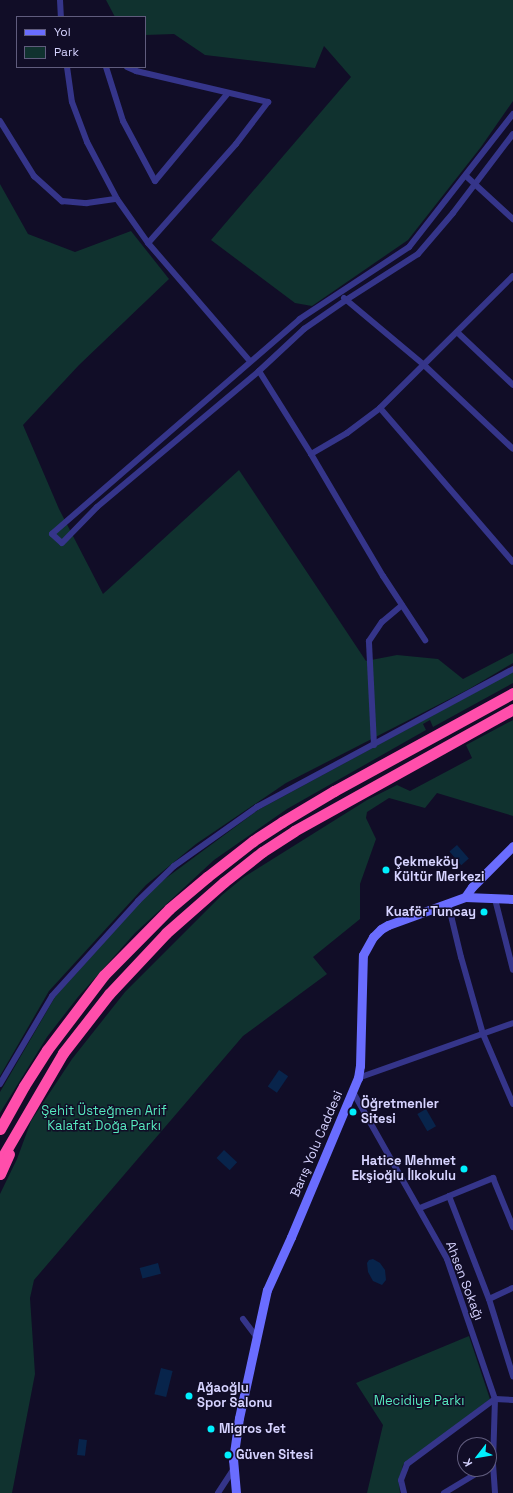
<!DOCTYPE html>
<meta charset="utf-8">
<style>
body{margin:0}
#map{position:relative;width:513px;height:1493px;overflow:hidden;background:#110d27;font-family:"Space Grotesk",sans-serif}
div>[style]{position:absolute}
.green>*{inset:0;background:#10322f}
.water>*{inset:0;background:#08244b;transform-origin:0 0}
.street>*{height:6px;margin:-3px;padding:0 3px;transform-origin:3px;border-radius:3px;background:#35358a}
.secondary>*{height:9px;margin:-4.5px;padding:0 4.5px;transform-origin:4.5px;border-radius:4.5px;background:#6a6dff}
.highway>*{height:11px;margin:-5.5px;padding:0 5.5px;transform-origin:5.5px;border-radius:5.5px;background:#ff4eab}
.dots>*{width:11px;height:11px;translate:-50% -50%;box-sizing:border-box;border:2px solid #110d27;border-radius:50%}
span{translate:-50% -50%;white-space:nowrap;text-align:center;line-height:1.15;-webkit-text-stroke:3px #110d27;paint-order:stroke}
.poi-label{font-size:13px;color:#d6d3ff;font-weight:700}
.left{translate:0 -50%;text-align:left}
.right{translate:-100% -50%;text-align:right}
.park-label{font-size:13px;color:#56e9bd}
.street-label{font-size:13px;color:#d6d3ff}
.legend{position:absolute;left:16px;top:16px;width:130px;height:52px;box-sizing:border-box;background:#110d27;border:1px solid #605c7d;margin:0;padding:5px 7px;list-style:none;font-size:12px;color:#d6d3ff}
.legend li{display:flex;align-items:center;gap:8px;height:20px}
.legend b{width:20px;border:1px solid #605c7d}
.north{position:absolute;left:457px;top:1437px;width:40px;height:40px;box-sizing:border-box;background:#110d27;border:1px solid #605c7d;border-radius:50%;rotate:239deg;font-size:11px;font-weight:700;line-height:16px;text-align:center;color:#d6d3ff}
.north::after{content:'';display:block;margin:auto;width:14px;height:18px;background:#00f0fe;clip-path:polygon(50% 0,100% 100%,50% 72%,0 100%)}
</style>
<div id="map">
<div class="green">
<i style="clip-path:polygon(106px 0,513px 0,513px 101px,481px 147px,408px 240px,312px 306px,295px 303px,211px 240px,351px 77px,324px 46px,315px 68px,205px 55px,174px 34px,145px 35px,145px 17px,115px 17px)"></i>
<i style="clip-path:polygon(0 184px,28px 234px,75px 252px,131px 231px,169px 279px,79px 365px,23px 425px,59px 509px,103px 594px,239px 470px,366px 661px,397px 655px,438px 659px,463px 679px,513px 653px,513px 663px,469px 689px,286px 783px,196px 844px,146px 885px,49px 991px,0 1076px)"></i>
<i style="clip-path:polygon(513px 672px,513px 683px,433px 727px,430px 720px,423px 724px,426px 730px,287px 809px,214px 860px,135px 933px,78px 997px,47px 1037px,0 1113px,0 1092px,55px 997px,154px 887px,258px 810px)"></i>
<i style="clip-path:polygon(513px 720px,513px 816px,437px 793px,425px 808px,389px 798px,367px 812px,366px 818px,376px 839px,360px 884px,360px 919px,313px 957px,327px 974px,243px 1036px,34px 1280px,30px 1298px,35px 1374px,12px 1493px,0 1493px,0 1194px,17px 1159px,31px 1121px,72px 1059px,125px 992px,222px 895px,244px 877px,367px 800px,397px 785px,410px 791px,472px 758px,466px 745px)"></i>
<i style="clip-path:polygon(469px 1336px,490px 1399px,403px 1465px,399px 1482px,400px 1493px,367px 1493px,383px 1425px,356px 1383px)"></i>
</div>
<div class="water">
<i style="left:457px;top:845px;width:18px;height:10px;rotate:49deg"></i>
<i style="left:279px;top:1070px;width:11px;height:20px;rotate:34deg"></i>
<i style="left:426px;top:1109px;width:20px;height:10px;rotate:60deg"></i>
<i style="left:224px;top:1150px;width:18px;height:11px;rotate:43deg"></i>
<i style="clip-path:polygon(373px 1259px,380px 1263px,385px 1270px,386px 1280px,382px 1285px,373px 1281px,368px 1272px,367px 1263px,369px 1260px)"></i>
<i style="left:158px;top:1263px;width:11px;height:19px;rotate:75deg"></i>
<i style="left:161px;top:1368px;width:12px;height:27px;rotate:14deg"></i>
<i style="left:79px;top:1439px;width:8px;height:16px;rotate:7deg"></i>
</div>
<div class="street">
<i style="left:60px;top:0;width:17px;rotate:87deg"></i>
<i style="left:67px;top:67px;width:35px;rotate:82deg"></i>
<i style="left:72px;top:102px;width:43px;rotate:69.4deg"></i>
<i style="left:87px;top:142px;width:64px;rotate:62.2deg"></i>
<i style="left:117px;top:199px;width:54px;rotate:54.8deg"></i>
<i style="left:148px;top:243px;width:156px;rotate:49.2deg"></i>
<i style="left:106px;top:67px;width:57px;rotate:72.5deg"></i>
<i style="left:123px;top:121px;width:68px;rotate:61.9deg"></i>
<i style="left:155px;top:181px;width:114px;rotate:-50.3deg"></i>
<i style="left:127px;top:67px;width:10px;rotate:24deg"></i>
<i style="left:136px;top:71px;width:136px;rotate:13.2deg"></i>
<i style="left:268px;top:102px;width:53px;rotate:127.3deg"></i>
<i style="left:236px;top:144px;width:132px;rotate:131.6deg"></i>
<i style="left:513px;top:114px;width:169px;rotate:128deg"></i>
<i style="left:409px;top:247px;width:131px;rotate:146.6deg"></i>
<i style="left:300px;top:319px;width:328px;rotate:139.1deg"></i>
<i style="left:52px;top:534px;width:13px;rotate:42deg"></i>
<i style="left:62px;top:543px;width:50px;rotate:-45.8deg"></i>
<i style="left:97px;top:507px;width:212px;rotate:-40deg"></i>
<i style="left:259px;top:371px;width:62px;rotate:-43deg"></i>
<i style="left:304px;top:329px;width:51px;rotate:-34.6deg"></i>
<i style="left:346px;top:300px;width:85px;rotate:-32.6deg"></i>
<i style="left:418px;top:254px;width:54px;rotate:-49.5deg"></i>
<i style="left:453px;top:213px;width:99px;rotate:-52.8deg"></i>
<i style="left:0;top:121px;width:65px;rotate:58.3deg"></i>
<i style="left:34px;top:176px;width:38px;rotate:42deg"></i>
<i style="left:62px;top:201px;width:25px;rotate:5deg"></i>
<i style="left:87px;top:203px;width:30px;rotate:-8deg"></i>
<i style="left:466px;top:176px;width:64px;rotate:42.5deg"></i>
<i style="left:344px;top:298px;width:104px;rotate:39.9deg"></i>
<i style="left:424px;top:365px;width:122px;rotate:43.3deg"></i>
<i style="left:457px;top:332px;width:77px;rotate:43.4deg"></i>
<i style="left:259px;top:371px;width:98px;rotate:57.9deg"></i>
<i style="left:311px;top:454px;width:142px;rotate:59.5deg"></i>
<i style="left:383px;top:576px;width:77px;rotate:56.7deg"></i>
<i style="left:380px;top:408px;width:203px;rotate:49.2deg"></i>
<i style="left:311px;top:454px;width:42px;rotate:-30.3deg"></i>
<i style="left:347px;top:433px;width:41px;rotate:-37.1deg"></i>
<i style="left:380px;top:408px;width:187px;rotate:-44.8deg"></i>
<i style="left:374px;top:745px;width:104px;rotate:-92.8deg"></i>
<i style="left:369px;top:641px;width:23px;rotate:-56deg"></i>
<i style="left:382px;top:622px;width:26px;rotate:-40deg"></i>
<i style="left:495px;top:899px;width:73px;rotate:75.8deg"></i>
<i style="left:448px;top:903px;width:56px;rotate:76.5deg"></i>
<i style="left:461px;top:957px;width:80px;rotate:74.1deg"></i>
<i style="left:483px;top:1034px;width:76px;rotate:66.8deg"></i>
<i style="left:358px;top:1078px;width:164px;rotate:-19.5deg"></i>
<i style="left:0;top:1084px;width:102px;rotate:-59.4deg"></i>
<i style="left:52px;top:996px;width:128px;rotate:-47.8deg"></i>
<i style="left:138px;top:901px;width:50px;rotate:-44.2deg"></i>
<i style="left:174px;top:866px;width:102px;rotate:-35.4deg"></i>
<i style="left:257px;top:807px;width:291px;rotate:-28.3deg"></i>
<i style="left:353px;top:1092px;width:192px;rotate:60.6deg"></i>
<i style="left:447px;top:1259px;width:148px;rotate:71.1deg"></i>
<i style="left:495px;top:1399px;width:65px;rotate:91.8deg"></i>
<i style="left:493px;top:1464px;width:29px;rotate:86deg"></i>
<i style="left:449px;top:1196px;width:48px;rotate:-22.2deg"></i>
<i style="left:493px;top:1178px;width:53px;rotate:67.8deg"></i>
<i style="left:420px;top:1208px;width:31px;rotate:-22deg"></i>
<i style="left:449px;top:1196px;width:110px;rotate:68.8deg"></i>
<i style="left:489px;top:1299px;width:81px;rotate:72.7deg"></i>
<i style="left:489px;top:1299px;width:26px;rotate:-25deg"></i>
<i style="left:243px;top:1319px;width:21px;rotate:53deg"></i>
<i style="left:218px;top:1493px;width:30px;rotate:-57deg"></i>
<i style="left:404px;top:1493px;width:13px;rotate:-103deg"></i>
<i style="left:401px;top:1480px;width:17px;rotate:-69deg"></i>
<i style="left:407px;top:1464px;width:109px;rotate:-36.5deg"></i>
<i style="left:495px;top:1399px;width:18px;rotate:3deg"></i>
<i style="left:444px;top:1493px;width:47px;rotate:-31deg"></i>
</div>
<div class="secondary">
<i style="left:465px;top:897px;width:12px;rotate:-55deg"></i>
<i style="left:472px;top:887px;width:58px;rotate:-45deg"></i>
<i style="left:236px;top:1493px;width:33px;rotate:-95deg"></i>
<i style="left:233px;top:1460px;width:42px;rotate:-81.9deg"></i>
<i style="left:239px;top:1418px;width:131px;rotate:-77.7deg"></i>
<i style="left:267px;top:1290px;width:58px;rotate:-65.6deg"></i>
<i style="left:291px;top:1237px;width:173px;rotate:-67.2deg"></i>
<i style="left:358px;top:1078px;width:12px;rotate:-81deg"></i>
<i style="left:360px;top:1066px;width:111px;rotate:-88.5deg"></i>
<i style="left:363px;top:955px;width:21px;rotate:-61deg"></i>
<i style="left:373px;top:937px;width:11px;rotate:-45deg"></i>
<i style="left:381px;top:929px;width:8px;rotate:-30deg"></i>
<i style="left:388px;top:925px;width:82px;rotate:-20deg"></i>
<i style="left:465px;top:897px;width:48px;rotate:2.4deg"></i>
</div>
<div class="highway">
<i style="left:0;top:1129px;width:49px;rotate:-60.8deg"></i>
<i style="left:24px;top:1086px;width:43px;rotate:-57.4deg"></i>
<i style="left:47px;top:1050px;width:94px;rotate:-52.8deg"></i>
<i style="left:104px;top:975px;width:93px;rotate:-45.4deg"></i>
<i style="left:169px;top:909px;width:50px;rotate:-40.1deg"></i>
<i style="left:207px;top:877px;width:58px;rotate:-38deg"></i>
<i style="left:253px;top:841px;width:35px;rotate:-33deg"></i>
<i style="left:282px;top:822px;width:61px;rotate:-30.8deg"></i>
<i style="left:334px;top:791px;width:204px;rotate:-28.7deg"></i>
<i style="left:0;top:1161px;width:125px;rotate:-59.7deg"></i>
<i style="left:63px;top:1053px;width:75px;rotate:-52.1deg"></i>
<i style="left:109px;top:994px;width:83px;rotate:-46.9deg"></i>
<i style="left:166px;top:933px;width:77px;rotate:-41.3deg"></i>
<i style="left:224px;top:882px;width:48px;rotate:-38.3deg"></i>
<i style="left:262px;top:852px;width:38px;rotate:-33deg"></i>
<i style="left:294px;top:831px;width:251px;rotate:-29.1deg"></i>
<i style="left:0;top:1174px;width:22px;rotate:-66deg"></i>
</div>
<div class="dots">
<i style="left:386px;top:870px;background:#00f0fe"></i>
<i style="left:484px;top:912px;background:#00f0fe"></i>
<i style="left:353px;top:1112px;background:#00f0fe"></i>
<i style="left:464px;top:1169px;background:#00f0fe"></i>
<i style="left:189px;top:1396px;background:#00f0fe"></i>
<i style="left:211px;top:1429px;background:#00f0fe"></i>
<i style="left:228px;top:1455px;background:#00f0fe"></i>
</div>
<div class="poi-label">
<span class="left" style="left:394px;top:870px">Çekmeköy<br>Kültür Merkezi</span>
<span class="right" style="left:476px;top:912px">Kuaför Tuncay</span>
<span class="left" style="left:361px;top:1112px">Öğretmenler<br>Sitesi</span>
<span class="right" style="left:456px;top:1169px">Hatice Mehmet<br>Ekşioğlu İlkokulu</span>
<span class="left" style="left:197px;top:1396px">Ağaoğlu<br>Spor Salonu</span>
<span class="left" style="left:219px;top:1429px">Migros Jet</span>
<span class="left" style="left:236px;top:1455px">Güven Sitesi</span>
</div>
<div class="park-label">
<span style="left:104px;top:1119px">Şehit Üsteğmen Arif<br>Kalafat Doğa Parkı</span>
<span style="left:419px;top:1401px">Mecidiye Parkı</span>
</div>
<div class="street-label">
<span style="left:317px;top:1144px;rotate:-67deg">Barış Yolu Caddesi</span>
<span style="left:464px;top:1281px;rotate:69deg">Ahsen Sokağı</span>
</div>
<ul class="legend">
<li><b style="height:5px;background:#6a6dff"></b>Yol</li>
<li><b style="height:11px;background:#10322f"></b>Park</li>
</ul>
<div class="north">K</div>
</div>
